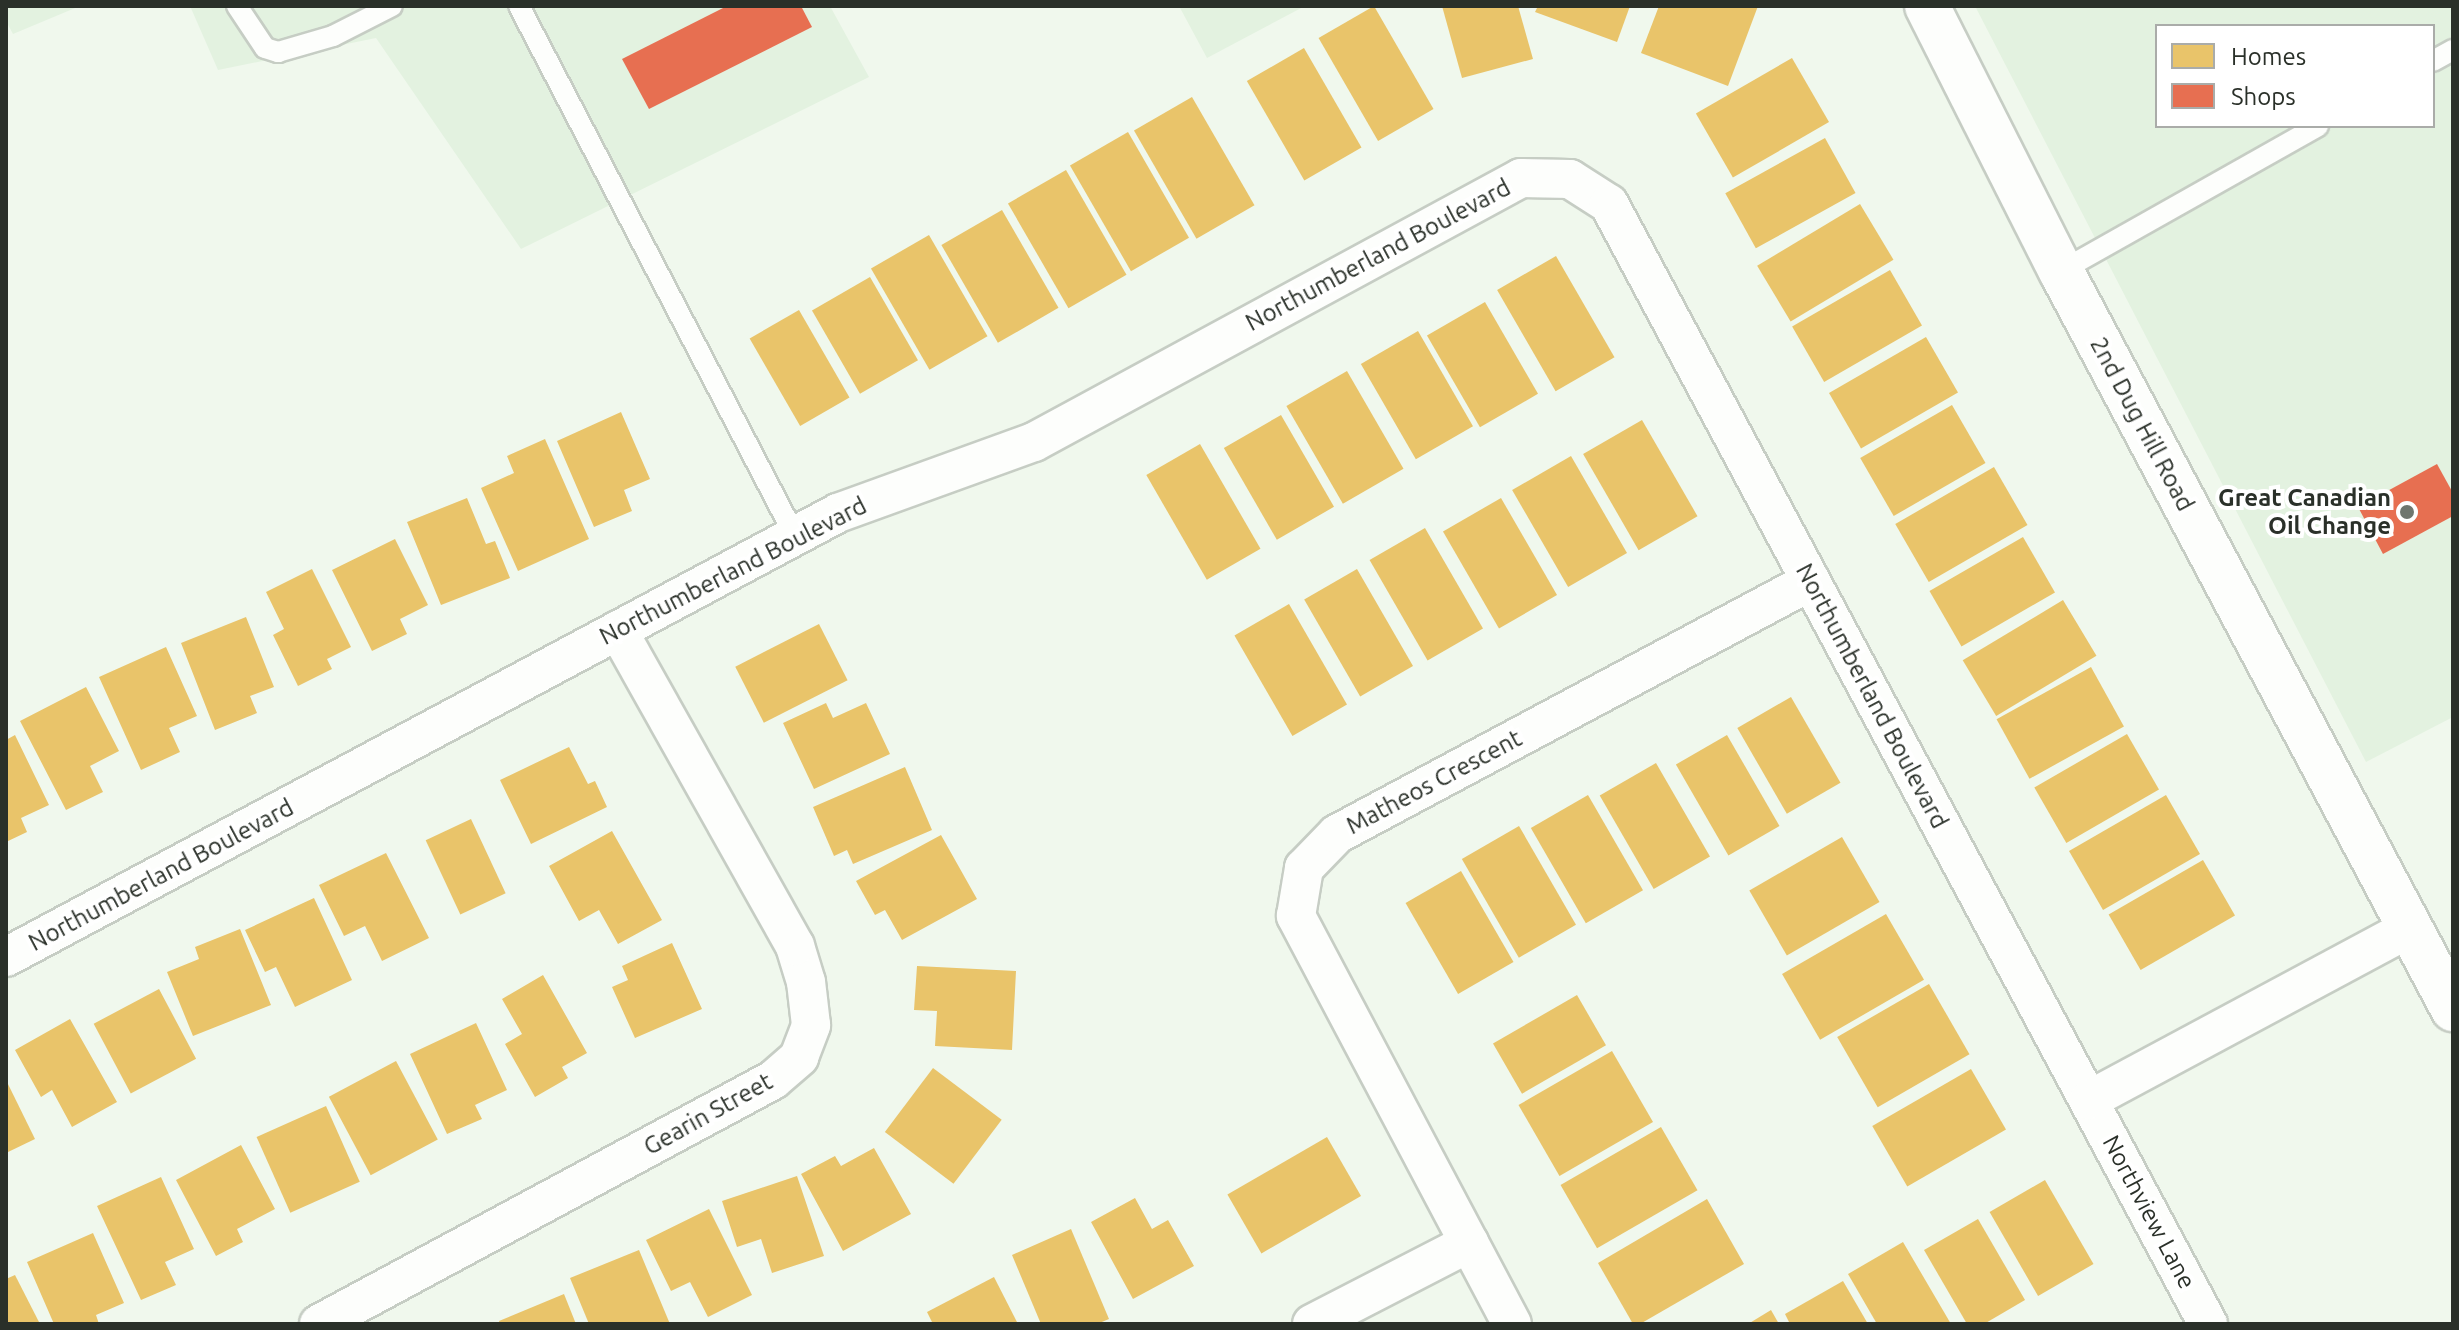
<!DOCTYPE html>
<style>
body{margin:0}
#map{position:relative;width:2459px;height:1330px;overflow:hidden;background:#f0f8ed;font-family:Ubuntu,sans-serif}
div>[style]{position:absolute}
.built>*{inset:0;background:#e3f2e0}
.homes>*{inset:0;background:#e9c46a;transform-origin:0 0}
.shops>*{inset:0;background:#e76f51}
.roads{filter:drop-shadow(2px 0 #c6cdc4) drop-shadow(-2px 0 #c6cdc4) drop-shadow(0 2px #c6cdc4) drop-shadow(0 -2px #c6cdc4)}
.service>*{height:20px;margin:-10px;padding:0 10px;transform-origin:10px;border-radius:10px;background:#fdfefc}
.minor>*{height:38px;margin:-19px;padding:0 19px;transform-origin:19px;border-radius:19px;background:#fdfefc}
.tertiary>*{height:44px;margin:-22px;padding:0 22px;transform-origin:22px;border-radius:22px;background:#fdfefc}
.dots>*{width:22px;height:22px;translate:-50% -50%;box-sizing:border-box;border:4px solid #fff;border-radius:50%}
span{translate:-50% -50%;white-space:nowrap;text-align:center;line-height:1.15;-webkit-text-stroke:8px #fff;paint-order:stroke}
.street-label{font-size:24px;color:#2a3029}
.poi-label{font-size:24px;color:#2a3029;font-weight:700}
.right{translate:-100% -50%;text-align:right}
.frame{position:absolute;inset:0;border:8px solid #2a3029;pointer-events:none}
.legend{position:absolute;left:2155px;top:24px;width:280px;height:104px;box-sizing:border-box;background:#fff;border:2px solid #aaaca9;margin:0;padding:10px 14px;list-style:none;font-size:24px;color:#2a3029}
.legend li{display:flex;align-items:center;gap:16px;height:40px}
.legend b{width:40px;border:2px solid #aaaca9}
</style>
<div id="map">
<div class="built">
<i style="clip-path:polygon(6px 6px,80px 6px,13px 34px,6px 21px)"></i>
<i style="clip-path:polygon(190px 6px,830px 6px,869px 77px,521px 249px,376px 38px,218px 70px)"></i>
<i style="clip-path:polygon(1179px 6px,1305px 6px,1207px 58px)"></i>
<i style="clip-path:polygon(evenodd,1975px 6px,2453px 6px,2453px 717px,2366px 762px,1975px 6px,2157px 26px,2433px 26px,2433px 126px,2157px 126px,2157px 26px)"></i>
</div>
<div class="homes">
<i style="left:1374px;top:6px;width:119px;height:64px;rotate:60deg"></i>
<i style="clip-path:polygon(1442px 6px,1518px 6px,1533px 59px,1462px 78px)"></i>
<i style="clip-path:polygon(1538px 6px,1630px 6px,1617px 42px,1535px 12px)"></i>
<i style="clip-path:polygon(1659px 6px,1758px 6px,1728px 86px,1641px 53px)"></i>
<i style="left:1304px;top:48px;width:115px;height:66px;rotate:60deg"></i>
<i style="left:1792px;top:58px;width:74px;height:111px;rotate:60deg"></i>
<i style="left:1192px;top:97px;width:125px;height:67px;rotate:60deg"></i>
<i style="left:1128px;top:132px;width:122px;height:67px;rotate:60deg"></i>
<i style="left:1825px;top:138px;width:63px;height:114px;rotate:61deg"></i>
<i style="left:1066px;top:170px;width:121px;height:67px;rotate:60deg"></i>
<i style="left:1860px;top:204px;width:65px;height:120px;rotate:59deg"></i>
<i style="left:1002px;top:210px;width:113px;height:70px;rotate:60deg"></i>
<i style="left:929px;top:235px;width:117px;height:67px;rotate:60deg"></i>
<i style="left:1556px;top:256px;width:117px;height:68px;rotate:60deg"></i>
<i style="left:1890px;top:270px;width:64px;height:113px;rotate:60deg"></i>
<i style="left:870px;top:277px;width:96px;height:67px;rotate:60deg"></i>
<i style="left:1485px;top:302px;width:106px;height:67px;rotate:60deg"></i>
<i style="left:799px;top:310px;width:101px;height:57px;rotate:60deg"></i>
<i style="left:1418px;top:331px;width:110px;height:66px;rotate:60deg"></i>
<i style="left:1926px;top:337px;width:64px;height:112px;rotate:60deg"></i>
<i style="left:1347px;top:371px;width:113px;height:70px;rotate:60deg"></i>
<i style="left:1952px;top:405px;width:67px;height:106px;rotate:60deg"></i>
<i style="clip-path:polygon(621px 412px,650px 479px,624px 490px,632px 511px,594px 527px,557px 441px)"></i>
<i style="left:1281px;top:415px;width:106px;height:66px;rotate:60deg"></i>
<i style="left:1642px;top:420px;width:111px;height:68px;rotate:60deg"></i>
<i style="clip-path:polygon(545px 439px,589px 539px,518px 571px,481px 488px,514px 473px,507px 456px)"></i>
<i style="left:1200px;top:444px;width:121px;height:62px;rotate:60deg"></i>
<i style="left:1571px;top:456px;width:112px;height:68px;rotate:60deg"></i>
<i style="left:1994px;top:467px;width:67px;height:114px;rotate:60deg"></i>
<i style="clip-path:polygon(467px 498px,486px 544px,495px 541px,510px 578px,441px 605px,407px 522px)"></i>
<i style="left:1501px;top:498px;width:112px;height:67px;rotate:60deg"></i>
<i style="left:1425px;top:528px;width:116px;height:64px;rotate:60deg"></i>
<i style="left:2023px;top:537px;width:64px;height:108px;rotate:60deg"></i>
<i style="clip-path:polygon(395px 539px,428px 605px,400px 619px,407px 634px,372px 651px,332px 570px)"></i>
<i style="clip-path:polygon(312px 569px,351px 647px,327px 659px,332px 669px,298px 686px,273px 635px,284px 629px,266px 592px)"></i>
<i style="left:1357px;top:569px;width:112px;height:61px;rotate:60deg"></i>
<i style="left:2063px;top:600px;width:65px;height:117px;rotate:59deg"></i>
<i style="left:1289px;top:604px;width:116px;height:63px;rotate:60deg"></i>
<i style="clip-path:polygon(246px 617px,274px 687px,250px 696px,257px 713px,215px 730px,181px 643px)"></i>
<i style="left:819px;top:624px;width:63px;height:94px;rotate:63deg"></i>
<i style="clip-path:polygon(166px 647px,197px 716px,169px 728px,180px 752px,141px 770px,99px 677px)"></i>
<i style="left:2091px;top:667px;width:68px;height:108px;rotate:61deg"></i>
<i style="clip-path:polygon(86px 687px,119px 751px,90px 766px,103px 792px,66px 810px,20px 721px)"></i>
<i style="left:1791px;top:697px;width:99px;height:62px;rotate:60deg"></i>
<i style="clip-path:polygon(826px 703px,833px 718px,866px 703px,890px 754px,814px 789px,783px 723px)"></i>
<i style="left:2127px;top:734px;width:64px;height:107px;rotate:60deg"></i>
<i style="clip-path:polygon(15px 735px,49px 805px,21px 818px,27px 832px,6px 842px,6px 740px)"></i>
<i style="left:1727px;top:735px;width:105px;height:59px;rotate:60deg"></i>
<i style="clip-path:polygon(569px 747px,588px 784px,595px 781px,607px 807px,531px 844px,500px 780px)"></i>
<i style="left:1656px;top:763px;width:108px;height:65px;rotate:60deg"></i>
<i style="clip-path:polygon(905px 767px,932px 830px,853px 864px,847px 850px,834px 856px,813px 807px)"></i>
<i style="left:1588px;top:795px;width:110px;height:66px;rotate:60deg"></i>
<i style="left:2166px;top:795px;width:68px;height:112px;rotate:60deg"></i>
<i style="left:471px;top:819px;width:82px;height:50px;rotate:65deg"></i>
<i style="left:1519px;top:826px;width:114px;height:66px;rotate:60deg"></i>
<i style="clip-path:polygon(612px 831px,662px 920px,618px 944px,599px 910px,579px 921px,549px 866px)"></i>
<i style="clip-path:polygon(941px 835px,977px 899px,902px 940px,885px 910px,875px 915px,856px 881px)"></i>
<i style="left:1842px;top:837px;width:75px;height:107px;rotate:60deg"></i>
<i style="clip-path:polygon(386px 853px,429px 938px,382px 961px,365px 926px,344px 936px,319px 885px)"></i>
<i style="left:2203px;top:860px;width:64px;height:109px;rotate:60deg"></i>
<i style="left:1461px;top:871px;width:105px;height:64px;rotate:60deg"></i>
<i style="clip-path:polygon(314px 898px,352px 980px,295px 1007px,276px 967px,265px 972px,245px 930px)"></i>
<i style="left:1886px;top:914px;width:76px;height:120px;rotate:60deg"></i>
<i style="clip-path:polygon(240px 929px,271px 1005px,193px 1036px,167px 972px,199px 959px,195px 947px)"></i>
<i style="clip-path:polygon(672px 943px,702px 1009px,635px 1038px,612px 987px,628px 980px,622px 966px)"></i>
<i style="clip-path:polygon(917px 966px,1016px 971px,1012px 1050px,935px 1046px,937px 1011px,914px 1010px)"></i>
<i style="clip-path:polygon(543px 975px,587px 1053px,562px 1067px,568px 1078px,535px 1097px,505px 1044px,522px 1034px,502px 999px)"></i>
<i style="left:1929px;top:984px;width:81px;height:106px;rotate:60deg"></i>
<i style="left:159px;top:989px;width:79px;height:74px;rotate:62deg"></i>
<i style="left:1577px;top:995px;width:58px;height:97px;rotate:60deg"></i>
<i style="clip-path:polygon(70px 1019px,117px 1102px,72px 1127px,52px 1090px,41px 1097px,15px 1050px)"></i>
<i style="clip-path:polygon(476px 1023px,507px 1090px,475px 1105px,482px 1119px,447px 1134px,410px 1054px)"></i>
<i style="left:1612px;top:1051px;width:82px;height:108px;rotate:60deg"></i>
<i style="left:396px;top:1061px;width:89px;height:76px;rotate:62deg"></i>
<i style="left:933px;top:1068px;width:86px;height:80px;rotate:37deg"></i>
<i style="left:1971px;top:1069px;width:70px;height:114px;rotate:60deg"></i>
<i style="clip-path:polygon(6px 1080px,35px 1139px,6px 1153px)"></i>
<i style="left:326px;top:1106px;width:83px;height:76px;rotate:66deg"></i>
<i style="left:1661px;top:1127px;width:73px;height:116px;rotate:60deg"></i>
<i style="left:1327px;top:1137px;width:68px;height:115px;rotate:60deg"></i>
<i style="clip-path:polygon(241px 1145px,275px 1209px,237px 1229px,243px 1242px,216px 1256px,176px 1180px)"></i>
<i style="clip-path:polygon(874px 1148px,911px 1214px,843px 1251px,801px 1174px,835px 1156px,841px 1166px)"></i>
<i style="clip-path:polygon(797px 1176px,824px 1256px,772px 1273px,761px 1239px,737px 1247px,722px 1201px)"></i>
<i style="clip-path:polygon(161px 1177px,194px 1249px,165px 1262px,176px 1285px,141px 1300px,97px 1206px)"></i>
<i style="left:2045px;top:1180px;width:97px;height:64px;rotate:60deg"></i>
<i style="clip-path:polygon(1135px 1198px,1152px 1229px,1168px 1220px,1194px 1266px,1133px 1299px,1091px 1222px)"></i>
<i style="clip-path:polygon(1707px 1199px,1744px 1264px,1640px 1324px,1633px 1324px,1598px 1263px)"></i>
<i style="clip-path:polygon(709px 1209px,752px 1295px,708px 1317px,690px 1282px,671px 1291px,646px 1240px)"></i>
<i style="clip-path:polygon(1978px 1219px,2025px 1300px,1984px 1324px,1967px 1324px,1924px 1250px)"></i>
<i style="clip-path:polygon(1071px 1229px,1109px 1319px,1097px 1324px,1041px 1324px,1012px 1255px)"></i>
<i style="clip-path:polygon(93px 1233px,124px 1303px,96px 1315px,99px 1324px,54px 1324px,27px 1262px)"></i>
<i style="clip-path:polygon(1903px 1242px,1951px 1324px,1877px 1324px,1848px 1274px)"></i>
<i style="clip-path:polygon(639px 1250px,670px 1324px,589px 1324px,570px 1278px)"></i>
<i style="clip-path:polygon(15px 1275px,40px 1324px,6px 1324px,6px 1279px)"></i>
<i style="clip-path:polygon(994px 1277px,1018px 1324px,933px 1324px,927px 1312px)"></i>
<i style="clip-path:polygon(1843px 1281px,1868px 1324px,1790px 1324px,1785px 1314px)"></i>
<i style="clip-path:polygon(564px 1294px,576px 1324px,500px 1324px,499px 1321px)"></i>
<i style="clip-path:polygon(1771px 1310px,1779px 1324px,1748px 1324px)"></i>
</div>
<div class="shops">
<i style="clip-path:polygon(727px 6px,801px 6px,812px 27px,649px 109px,622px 59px)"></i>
<i style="clip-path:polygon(2437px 464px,2453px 493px,2453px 516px,2383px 554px,2358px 507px)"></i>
</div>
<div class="roads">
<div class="service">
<i style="left:237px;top:6px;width:50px;rotate:56.3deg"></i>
<i style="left:265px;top:48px;width:14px;rotate:17deg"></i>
<i style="left:278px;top:52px;width:57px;rotate:-16.2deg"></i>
<i style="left:333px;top:36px;width:66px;rotate:-27deg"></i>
<i style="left:519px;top:6px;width:598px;rotate:62.49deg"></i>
<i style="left:2433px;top:61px;width:23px;rotate:-29deg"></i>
<i style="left:2061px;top:271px;width:295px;rotate:-29.4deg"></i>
</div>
<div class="minor">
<i style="left:6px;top:957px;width:943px;rotate:-28.09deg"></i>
<i style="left:838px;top:513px;width:208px;rotate:-19.9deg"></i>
<i style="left:1034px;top:442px;width:554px;rotate:-28.46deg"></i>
<i style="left:1521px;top:178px;width:49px;rotate:1.2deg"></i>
<i style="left:1570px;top:179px;width:46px;rotate:32.7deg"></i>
<i style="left:1609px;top:204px;width:1270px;rotate:61.86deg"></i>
<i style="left:2089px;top:1100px;width:364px;rotate:-28.2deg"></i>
<i style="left:319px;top:1324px;width:515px;rotate:-28.26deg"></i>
<i style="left:773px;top:1080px;width:35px;rotate:-41deg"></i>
<i style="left:799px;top:1057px;width:34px;rotate:-69deg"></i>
<i style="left:811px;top:1025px;width:43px;rotate:-96.6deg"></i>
<i style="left:806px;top:982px;width:38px;rotate:-107deg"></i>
<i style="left:795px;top:946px;width:362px;rotate:-119.3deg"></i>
<i style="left:1312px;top:1324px;width:177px;rotate:-27.3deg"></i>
<i style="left:1512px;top:1324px;width:462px;rotate:-117.9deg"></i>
<i style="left:1296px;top:916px;width:49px;rotate:-80.5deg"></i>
<i style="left:1304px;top:868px;width:47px;rotate:-45.9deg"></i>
<i style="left:1337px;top:834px;width:537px;rotate:-28.09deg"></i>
</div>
<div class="tertiary">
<i style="left:1927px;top:6px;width:297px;rotate:63.2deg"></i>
<i style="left:2061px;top:271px;width:836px;rotate:62.02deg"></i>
</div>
</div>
<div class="dots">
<i style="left:2407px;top:512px;background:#6f766e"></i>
</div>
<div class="street-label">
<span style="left:1378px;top:255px;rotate:-28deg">Northumberland Boulevard</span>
<span style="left:2142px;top:424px;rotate:62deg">2nd Dug Hill Road</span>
<span style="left:733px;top:571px;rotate:-27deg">Northumberland Boulevard</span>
<span style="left:1872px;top:696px;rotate:62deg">Northumberland Boulevard</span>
<span style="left:1434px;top:782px;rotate:-28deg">Matheos Crescent</span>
<span style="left:161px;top:875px;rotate:-28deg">Northumberland Boulevard</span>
<span style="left:708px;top:1114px;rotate:-29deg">Gearin Street</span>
<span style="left:2149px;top:1212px;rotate:62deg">Northview Lane</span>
</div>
<div class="poi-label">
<span class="right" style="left:2391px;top:512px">Great Canadian<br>Oil Change</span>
</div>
<div class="frame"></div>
<ul class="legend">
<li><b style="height:22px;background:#e9c46a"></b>Homes</li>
<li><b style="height:22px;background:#e76f51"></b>Shops</li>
</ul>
</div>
